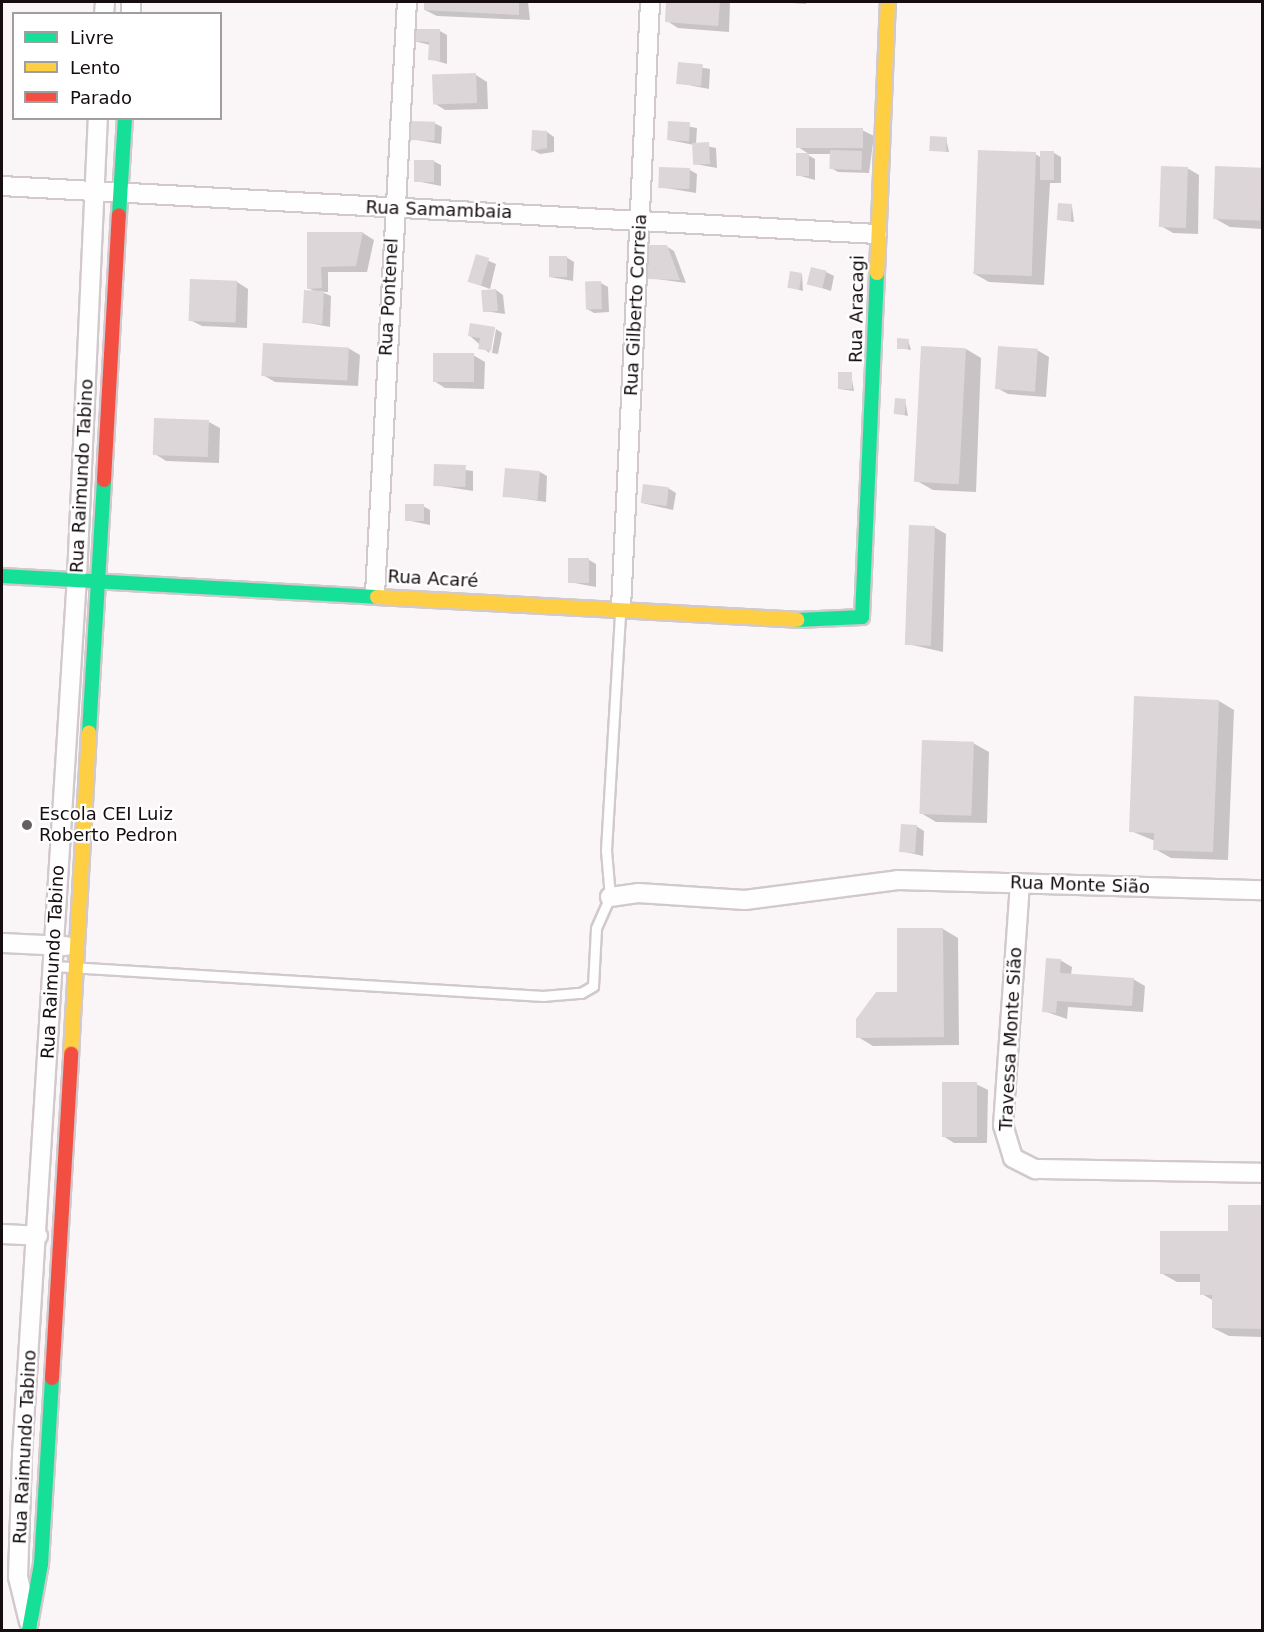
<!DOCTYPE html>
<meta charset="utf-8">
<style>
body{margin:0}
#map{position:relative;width:1264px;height:1632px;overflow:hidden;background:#faf6f8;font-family:"DejaVu Sans",sans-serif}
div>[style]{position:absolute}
.shadow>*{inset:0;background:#0003}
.building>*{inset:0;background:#ddd6d9;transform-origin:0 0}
.roads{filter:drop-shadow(2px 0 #d1c9cd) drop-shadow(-2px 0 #d1c9cd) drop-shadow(0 2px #d1c9cd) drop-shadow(0 -2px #d1c9cd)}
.lane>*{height:9px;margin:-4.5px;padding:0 4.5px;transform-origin:4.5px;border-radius:4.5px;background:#fefefe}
.street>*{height:18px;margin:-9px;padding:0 9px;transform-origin:9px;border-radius:9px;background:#fefefe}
.fast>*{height:14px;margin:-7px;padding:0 7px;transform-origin:7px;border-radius:7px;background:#16e098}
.slow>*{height:14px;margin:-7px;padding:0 7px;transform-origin:7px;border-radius:7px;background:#ffcf43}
.jam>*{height:14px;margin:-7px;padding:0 7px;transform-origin:7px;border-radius:7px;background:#f24e42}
.dots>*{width:16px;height:16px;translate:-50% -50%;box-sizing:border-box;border:3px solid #fff;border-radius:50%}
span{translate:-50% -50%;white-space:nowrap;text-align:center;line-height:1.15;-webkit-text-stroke:4.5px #fff;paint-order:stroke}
.street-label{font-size:18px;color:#160d10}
.poi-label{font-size:18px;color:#160d10}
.left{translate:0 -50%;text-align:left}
.frame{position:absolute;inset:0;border:3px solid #160d10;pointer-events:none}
.legend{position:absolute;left:12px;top:12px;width:210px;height:108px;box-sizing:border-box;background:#fff;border:2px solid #a29e9f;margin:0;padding:8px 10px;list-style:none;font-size:18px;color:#160d10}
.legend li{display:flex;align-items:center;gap:12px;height:30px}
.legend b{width:30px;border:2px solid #a29e9f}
</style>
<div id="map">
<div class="shadow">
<i style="clip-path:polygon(426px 2px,528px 2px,530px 20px,437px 16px,425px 10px)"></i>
<i style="clip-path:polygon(668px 2px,730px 2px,729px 32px,678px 28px,667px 21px)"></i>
<i style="clip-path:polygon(776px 2px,807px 2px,806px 4px)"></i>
<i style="clip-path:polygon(440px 31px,447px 35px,447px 64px,430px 59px,430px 45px,414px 41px)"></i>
<i style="clip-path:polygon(680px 64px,710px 69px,709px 89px,678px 83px)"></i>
<i style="clip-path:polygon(476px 75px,487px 82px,488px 109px,445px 110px,434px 103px)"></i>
<i style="clip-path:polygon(434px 123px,442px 127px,441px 144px,411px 139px)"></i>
<i style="clip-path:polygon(669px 123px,697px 128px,696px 144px,716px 148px,717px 168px,695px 164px,694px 145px,669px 140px)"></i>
<i style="clip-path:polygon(862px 130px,874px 136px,869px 173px,838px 172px,831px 168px,831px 154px,809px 154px,798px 147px)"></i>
<i style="clip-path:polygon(547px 132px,554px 137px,554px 152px,540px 154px,533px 150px)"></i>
<i style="clip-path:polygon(946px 138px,949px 152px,932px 150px)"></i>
<i style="clip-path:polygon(1054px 153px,1061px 157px,1061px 183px,1050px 183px,1044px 285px,989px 282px,973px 273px,1035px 154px,1042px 158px)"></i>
<i style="clip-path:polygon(808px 155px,815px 159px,815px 180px,797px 175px)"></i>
<i style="clip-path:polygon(433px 161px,441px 165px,441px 186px,416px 181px)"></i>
<i style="clip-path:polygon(1187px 168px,1199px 175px,1198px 234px,1173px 233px,1161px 226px)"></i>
<i style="clip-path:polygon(1216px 168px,1262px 170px,1262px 229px,1230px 227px,1214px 218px)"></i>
<i style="clip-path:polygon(690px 170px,697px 174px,696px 193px,660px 187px)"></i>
<i style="clip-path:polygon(1072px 206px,1074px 222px,1059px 220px)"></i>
<i style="clip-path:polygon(363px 233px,374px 240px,367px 272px,328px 272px,328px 292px,322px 292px,331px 296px,330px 327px,304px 322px,316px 292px,308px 288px,308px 234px)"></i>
<i style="clip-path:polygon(666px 246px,674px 251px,686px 283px,649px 278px)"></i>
<i style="clip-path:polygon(477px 256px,496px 264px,490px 289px,471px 282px)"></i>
<i style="clip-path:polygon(566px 257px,574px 262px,573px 281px,550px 277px)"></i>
<i style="clip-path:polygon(826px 272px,834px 276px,831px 291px,809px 284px)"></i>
<i style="clip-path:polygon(802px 274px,803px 291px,789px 287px)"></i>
<i style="clip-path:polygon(237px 282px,248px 289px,247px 328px,202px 326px,190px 320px)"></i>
<i style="clip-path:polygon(601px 283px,608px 287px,609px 312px,594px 313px,587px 309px)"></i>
<i style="clip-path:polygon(496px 290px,503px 295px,505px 314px,484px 311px)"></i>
<i style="clip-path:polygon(495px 328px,489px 353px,469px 335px)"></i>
<i style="clip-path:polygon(496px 329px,502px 333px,498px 354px,492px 353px)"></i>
<i style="clip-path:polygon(908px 340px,911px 350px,899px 348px)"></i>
<i style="clip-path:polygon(348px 348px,360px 355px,358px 386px,275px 382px,263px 375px)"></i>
<i style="clip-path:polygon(966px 349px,981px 358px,976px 492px,933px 490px,917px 481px)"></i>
<i style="clip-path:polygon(1037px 350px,1049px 357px,1046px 397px,1008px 394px,997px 388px)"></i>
<i style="clip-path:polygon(473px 355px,485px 362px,484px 389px,445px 388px,434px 381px)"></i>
<i style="clip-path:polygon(851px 374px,854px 391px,839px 389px)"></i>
<i style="clip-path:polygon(905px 400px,908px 416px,895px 413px)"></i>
<i style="clip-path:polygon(209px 422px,220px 428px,219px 463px,166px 461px,155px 454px)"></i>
<i style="clip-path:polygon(436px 466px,473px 471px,473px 491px,435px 485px)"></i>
<i style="clip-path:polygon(540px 472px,547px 476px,546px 502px,505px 496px)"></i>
<i style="clip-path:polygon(668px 488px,676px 493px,673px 510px,642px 503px)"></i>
<i style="clip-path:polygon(423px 506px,430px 510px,430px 525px,406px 520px)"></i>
<i style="clip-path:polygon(934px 527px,946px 534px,943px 652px,908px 644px)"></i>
<i style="clip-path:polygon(589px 560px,596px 564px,596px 587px,569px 582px)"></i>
<i style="clip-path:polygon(1219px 701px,1234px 710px,1228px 860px,1171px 858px,1155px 849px,1155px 841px,1131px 831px)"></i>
<i style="clip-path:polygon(973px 743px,989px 752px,987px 823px,936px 822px,921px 813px)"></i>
<i style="clip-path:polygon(916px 826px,924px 831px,923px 856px,901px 851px)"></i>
<i style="clip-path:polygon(943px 929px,958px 938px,959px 1045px,873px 1046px,858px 1037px,899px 993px)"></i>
<i style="clip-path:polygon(1060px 960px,1072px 967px,1071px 975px,1133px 979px,1145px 986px,1143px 1012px,1068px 1007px,1067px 1019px,1044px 1011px)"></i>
<i style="clip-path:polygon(976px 1084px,988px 1090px,987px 1143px,954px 1143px,943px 1136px)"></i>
<i style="clip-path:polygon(1230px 1207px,1262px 1207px,1262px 1337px,1229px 1336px,1213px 1328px,1214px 1301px,1202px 1294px,1202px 1282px,1177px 1282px,1161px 1273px,1230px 1233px)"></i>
</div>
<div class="building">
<i style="clip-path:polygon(424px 2px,519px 2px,519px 15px,424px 10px)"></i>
<i style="clip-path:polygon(666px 2px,720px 2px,718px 26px,665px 22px)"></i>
<i style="clip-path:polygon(413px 29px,440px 29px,440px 61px,428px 60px,429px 42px,412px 41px)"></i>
<i style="left:678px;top:62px;width:25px;height:22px;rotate:5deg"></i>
<i style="left:476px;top:73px;width:30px;height:44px;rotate:88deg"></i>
<i style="left:410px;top:121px;width:25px;height:19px;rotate:2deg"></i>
<i style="left:668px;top:121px;width:22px;height:19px;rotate:3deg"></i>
<i style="left:796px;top:128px;width:67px;height:20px"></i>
<i style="clip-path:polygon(532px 130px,547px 131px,547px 148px,531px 151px)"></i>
<i style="left:930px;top:136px;width:17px;height:15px;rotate:3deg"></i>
<i style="left:709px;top:142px;width:22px;height:17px;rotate:87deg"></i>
<i style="left:830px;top:150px;width:32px;height:19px;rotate:2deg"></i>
<i style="left:978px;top:150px;width:58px;height:124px;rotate:2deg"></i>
<i style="left:1040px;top:151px;width:14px;height:29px"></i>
<i style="left:796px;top:153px;width:13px;height:23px"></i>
<i style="left:414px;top:160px;width:20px;height:22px"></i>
<i style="left:1161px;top:166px;width:27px;height:61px;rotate:2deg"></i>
<i style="left:1215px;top:166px;width:47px;height:53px;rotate:2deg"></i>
<i style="left:659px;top:167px;width:31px;height:21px;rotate:2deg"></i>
<i style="left:1058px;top:203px;width:14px;height:17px;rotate:4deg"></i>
<i style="clip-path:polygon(307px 232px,363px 232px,356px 266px,321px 267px,322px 288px,307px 289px)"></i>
<i style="clip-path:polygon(648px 245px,667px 245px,680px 280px,648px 279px)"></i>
<i style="left:476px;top:254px;width:14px;height:29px;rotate:17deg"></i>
<i style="left:549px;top:256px;width:18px;height:21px"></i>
<i style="left:811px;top:267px;width:16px;height:18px;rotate:14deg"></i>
<i style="left:790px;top:271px;width:12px;height:17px;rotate:9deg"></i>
<i style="left:190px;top:279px;width:47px;height:42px;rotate:2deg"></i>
<i style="left:601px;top:281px;width:28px;height:16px;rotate:88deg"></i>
<i style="left:496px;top:289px;width:22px;height:15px;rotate:85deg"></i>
<i style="left:304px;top:290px;width:20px;height:33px;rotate:3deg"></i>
<i style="clip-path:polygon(470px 323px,495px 327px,491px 351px,478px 349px,480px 338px,468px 336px)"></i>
<i style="clip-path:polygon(897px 338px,909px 339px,908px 349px,897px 349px)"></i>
<i style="left:263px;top:343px;width:86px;height:33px;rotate:3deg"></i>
<i style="left:921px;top:346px;width:45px;height:136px;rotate:3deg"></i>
<i style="left:998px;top:346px;width:40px;height:43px;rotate:4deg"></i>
<i style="left:433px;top:353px;width:41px;height:29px"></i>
<i style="left:838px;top:372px;width:14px;height:17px"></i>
<i style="left:895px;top:398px;width:11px;height:16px;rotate:5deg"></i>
<i style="left:154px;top:418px;width:55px;height:37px;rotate:2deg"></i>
<i style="left:434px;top:464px;width:32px;height:22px;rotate:2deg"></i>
<i style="left:505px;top:468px;width:35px;height:29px;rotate:5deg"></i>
<i style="left:643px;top:484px;width:26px;height:19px;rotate:7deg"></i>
<i style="left:405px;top:504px;width:19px;height:17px"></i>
<i style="left:909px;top:525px;width:26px;height:120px;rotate:2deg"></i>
<i style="left:568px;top:558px;width:21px;height:25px"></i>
<i style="clip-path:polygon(1134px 696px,1219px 700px,1213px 852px,1153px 850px,1154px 833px,1129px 832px)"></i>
<i style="left:922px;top:740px;width:52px;height:74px;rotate:2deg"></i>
<i style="left:901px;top:824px;width:16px;height:28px;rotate:4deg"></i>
<i style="clip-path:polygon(897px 928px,943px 928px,944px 1037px,856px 1038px,856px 1019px,876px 992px,897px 992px)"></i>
<i style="clip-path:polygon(1046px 958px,1061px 959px,1060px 973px,1134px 978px,1132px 1006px,1057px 1001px,1056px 1013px,1042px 1012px)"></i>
<i style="left:942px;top:1082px;width:35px;height:55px"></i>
<i style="clip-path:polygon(1228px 1205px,1262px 1205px,1262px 1329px,1212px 1328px,1212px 1295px,1200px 1295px,1200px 1274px,1160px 1274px,1160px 1231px,1228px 1231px)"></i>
</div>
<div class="roads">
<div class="lane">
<i style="left:53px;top:966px;width:491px;rotate:3.5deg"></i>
<i style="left:543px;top:996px;width:38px;rotate:-5deg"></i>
<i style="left:581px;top:993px;width:14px;rotate:-30deg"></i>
<i style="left:593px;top:986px;width:58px;rotate:-87deg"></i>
<i style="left:596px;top:928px;width:34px;rotate:-66deg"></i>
<i style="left:610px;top:897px;width:47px;rotate:-94.9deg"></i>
<i style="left:606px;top:850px;width:237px;rotate:-86.6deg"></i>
</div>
<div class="street">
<i style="left:104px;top:14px;width:12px;rotate:-85deg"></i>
<i style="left:131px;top:14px;width:12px;rotate:-90deg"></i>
<i style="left:2px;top:186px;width:876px;rotate:3.14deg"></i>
<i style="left:375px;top:594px;width:593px;rotate:-86.91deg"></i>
<i style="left:621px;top:608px;width:607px;rotate:-87.26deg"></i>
<i style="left:1020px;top:883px;width:243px;rotate:94deg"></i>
<i style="left:1003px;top:1125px;width:34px;rotate:73deg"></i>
<i style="left:1013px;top:1158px;width:25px;rotate:27deg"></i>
<i style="left:1035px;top:1169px;width:227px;rotate:1deg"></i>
<i style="left:610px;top:897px;width:28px;rotate:-8deg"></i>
<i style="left:638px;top:893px;width:107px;rotate:3.7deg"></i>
<i style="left:745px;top:900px;width:154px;rotate:-7.4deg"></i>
<i style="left:898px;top:880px;width:364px;rotate:1.6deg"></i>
<i style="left:2px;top:943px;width:64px;rotate:2.7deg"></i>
<i style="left:2px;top:1234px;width:36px;rotate:3deg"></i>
<i style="left:29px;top:1622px;width:46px;rotate:-103.7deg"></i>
<i style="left:18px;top:1577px;width:122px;rotate:-88.1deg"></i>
<i style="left:22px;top:1455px;width:880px;rotate:-86.42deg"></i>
<i style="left:77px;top:577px;width:459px;rotate:-87.4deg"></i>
</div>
<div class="fast">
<i style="left:119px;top:215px;width:97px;rotate:-86.5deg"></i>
<i style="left:2px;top:576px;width:376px;rotate:3.2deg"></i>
<i style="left:797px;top:620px;width:65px;rotate:-2.6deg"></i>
<i style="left:862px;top:617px;width:344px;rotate:-87.5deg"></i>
<i style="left:89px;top:733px;width:253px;rotate:-86.6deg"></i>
<i style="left:29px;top:1630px;width:67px;rotate:-79.7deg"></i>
<i style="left:41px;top:1564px;width:186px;rotate:-86.6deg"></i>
</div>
<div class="slow">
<i style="left:877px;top:273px;width:271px;rotate:-87.7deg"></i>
<i style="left:377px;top:597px;width:421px;rotate:3.1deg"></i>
<i style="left:71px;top:1054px;width:322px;rotate:-86.8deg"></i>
</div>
<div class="jam">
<i style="left:104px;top:480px;width:265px;rotate:-86.8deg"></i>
<i style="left:52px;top:1378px;width:325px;rotate:-86.6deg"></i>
</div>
</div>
<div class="dots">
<i style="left:27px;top:825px;background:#665f61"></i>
</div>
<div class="street-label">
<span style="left:439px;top:210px;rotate:2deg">Rua Samambaia</span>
<span style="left:389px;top:297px;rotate:-87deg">Rua Pontenel</span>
<span style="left:636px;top:305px;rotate:-87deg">Rua Gilberto Correia</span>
<span style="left:857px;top:309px;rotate:-89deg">Rua Aracagi</span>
<span style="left:82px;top:476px;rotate:-87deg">Rua Raimundo Tabino</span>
<span style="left:433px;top:579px;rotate:3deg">Rua Acaré</span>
<span style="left:1080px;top:885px;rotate:2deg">Rua Monte Sião</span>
<span style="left:53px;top:962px;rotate:-87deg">Rua Raimundo Tabino</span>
<span style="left:1011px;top:1039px;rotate:-87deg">Travessa Monte Sião</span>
<span style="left:25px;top:1447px;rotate:-87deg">Rua Raimundo Tabino</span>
</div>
<div class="poi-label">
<span class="left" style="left:39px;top:825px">Escola CEI Luiz<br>Roberto Pedron</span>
</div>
<div class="frame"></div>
<ul class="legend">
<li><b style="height:8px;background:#16e098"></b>Livre</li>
<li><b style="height:8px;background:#ffcf43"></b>Lento</li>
<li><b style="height:8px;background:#f24e42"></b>Parado</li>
</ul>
</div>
